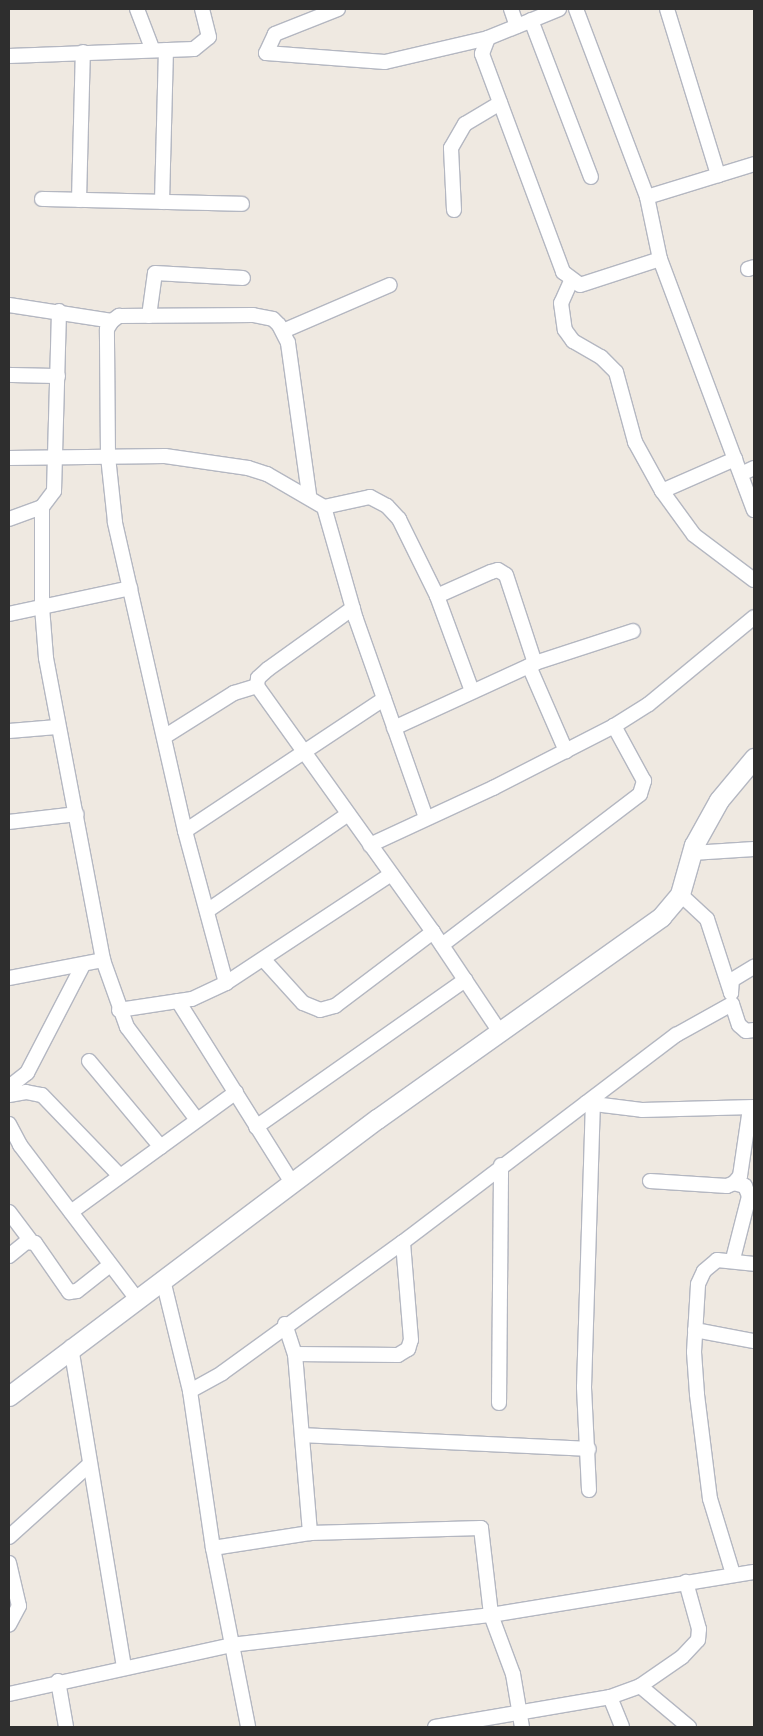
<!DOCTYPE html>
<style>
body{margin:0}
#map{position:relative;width:763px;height:1736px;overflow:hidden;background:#efe9e1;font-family:"Asap Condensed",sans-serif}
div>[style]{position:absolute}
.roads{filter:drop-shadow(1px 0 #b4b7c1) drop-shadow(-1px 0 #b4b7c1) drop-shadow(0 1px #b4b7c1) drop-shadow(0 -1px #b4b7c1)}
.street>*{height:14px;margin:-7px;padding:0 7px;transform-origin:7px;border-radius:7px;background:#fff}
.secondary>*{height:19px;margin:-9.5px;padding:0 9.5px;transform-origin:9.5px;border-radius:9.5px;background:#fff}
span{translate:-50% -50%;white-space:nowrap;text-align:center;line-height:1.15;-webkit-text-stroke:4px #fff;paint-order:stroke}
.frame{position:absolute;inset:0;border:10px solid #2e2e2e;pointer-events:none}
</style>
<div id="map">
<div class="roads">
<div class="street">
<i style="left:137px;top:9px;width:42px;rotate:69deg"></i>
<i style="left:338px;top:9px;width:68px;rotate:158.4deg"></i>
<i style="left:275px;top:34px;width:21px;rotate:115deg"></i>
<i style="left:266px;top:53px;width:119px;rotate:4.3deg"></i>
<i style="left:385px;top:62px;width:106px;rotate:-13.1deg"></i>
<i style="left:511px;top:9px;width:18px;rotate:71deg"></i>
<i style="left:559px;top:9px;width:77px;rotate:157.8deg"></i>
<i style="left:488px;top:38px;width:17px;rotate:111deg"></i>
<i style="left:482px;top:54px;width:233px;rotate:69.6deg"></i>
<i style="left:563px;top:272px;width:21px;rotate:37deg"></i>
<i style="left:580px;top:285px;width:84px;rotate:-18deg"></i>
<i style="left:576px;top:9px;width:201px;rotate:69.3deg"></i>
<i style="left:647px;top:197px;width:63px;rotate:78.2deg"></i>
<i style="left:660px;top:259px;width:268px;rotate:69.5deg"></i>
<i style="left:667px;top:9px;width:174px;rotate:72.9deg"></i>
<i style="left:531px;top:20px;width:168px;rotate:69.1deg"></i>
<i style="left:9px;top:56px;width:185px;rotate:-2.2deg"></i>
<i style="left:194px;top:49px;width:19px;rotate:-39deg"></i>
<i style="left:209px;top:37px;width:29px;rotate:-104deg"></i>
<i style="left:647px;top:197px;width:112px;rotate:-17.1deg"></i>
<i style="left:42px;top:199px;width:200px;rotate:1.4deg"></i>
<i style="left:79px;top:200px;width:148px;rotate:-88.5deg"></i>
<i style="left:162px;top:202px;width:152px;rotate:-88.5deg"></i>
<i style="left:454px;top:210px;width:62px;rotate:-92.8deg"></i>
<i style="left:451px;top:148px;width:28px;rotate:-60deg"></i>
<i style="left:465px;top:124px;width:41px;rotate:-31deg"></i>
<i style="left:748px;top:269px;width:6px;rotate:-18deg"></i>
<i style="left:571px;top:281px;width:24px;rotate:114deg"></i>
<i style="left:561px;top:303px;width:27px;rotate:82deg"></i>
<i style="left:565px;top:330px;width:14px;rotate:54deg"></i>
<i style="left:573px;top:341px;width:32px;rotate:30deg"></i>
<i style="left:601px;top:357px;width:21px;rotate:45deg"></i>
<i style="left:616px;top:372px;width:73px;rotate:74.8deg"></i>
<i style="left:635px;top:442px;width:56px;rotate:61.1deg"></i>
<i style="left:662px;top:491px;width:54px;rotate:54deg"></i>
<i style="left:694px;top:535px;width:75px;rotate:36.9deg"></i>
<i style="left:9px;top:305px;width:104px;rotate:8.8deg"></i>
<i style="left:149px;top:316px;width:43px;rotate:-82.1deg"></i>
<i style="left:155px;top:273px;width:88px;rotate:3.3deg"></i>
<i style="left:283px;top:331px;width:116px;rotate:-23.3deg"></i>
<i style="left:9px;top:375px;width:49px;rotate:1.2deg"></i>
<i style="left:9px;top:458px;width:156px;rotate:-0.7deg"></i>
<i style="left:165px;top:456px;width:84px;rotate:8.2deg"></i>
<i style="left:248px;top:468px;width:20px;rotate:18deg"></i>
<i style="left:267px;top:474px;width:66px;rotate:30.1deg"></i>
<i style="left:324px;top:507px;width:116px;rotate:74.1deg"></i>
<i style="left:356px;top:619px;width:211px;rotate:70.6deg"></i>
<i style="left:741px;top:474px;width:14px;rotate:-25deg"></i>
<i style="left:662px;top:491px;width:80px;rotate:-23.7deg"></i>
<i style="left:42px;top:507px;width:100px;rotate:90deg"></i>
<i style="left:42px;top:607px;width:51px;rotate:85.5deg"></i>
<i style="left:46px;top:658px;width:307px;rotate:79.3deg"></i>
<i style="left:103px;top:960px;width:71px;rotate:70.3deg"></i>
<i style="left:127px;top:1027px;width:116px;rotate:53deg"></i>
<i style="left:324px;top:507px;width:47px;rotate:-12.3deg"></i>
<i style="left:370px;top:497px;width:19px;rotate:28deg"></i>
<i style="left:387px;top:506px;width:18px;rotate:47deg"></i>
<i style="left:399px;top:519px;width:86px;rotate:63.7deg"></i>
<i style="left:437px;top:596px;width:101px;rotate:69.8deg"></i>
<i style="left:9px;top:519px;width:35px;rotate:-20deg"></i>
<i style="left:42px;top:507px;width:20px;rotate:-53deg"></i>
<i style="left:54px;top:491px;width:180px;rotate:-88.4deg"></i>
<i style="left:437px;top:596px;width:59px;rotate:-24deg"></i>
<i style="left:491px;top:572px;width:7px;rotate:-16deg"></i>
<i style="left:498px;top:570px;width:9px;rotate:32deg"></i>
<i style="left:506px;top:575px;width:93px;rotate:71.8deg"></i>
<i style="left:353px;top:608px;width:105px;rotate:144.3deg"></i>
<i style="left:268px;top:669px;width:13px;rotate:138deg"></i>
<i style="left:258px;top:678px;width:8px;rotate:97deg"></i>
<i style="left:257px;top:686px;width:302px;rotate:54.4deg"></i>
<i style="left:433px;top:932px;width:120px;rotate:56.2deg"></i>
<i style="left:9px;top:614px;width:124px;rotate:-12.1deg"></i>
<i style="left:529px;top:666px;width:93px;rotate:66.5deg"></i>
<i style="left:394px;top:728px;width:155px;rotate:-24.7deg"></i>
<i style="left:535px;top:663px;width:103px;rotate:-18.1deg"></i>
<i style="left:9px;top:731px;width:48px;rotate:-4.8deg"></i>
<i style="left:164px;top:737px;width:83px;rotate:-32.2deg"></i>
<i style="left:234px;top:693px;width:24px;rotate:-17deg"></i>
<i style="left:9px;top:822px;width:68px;rotate:-6.7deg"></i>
<i style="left:185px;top:831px;width:239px;rotate:-33.6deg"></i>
<i style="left:370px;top:845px;width:136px;rotate:-24.9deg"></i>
<i style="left:493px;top:788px;width:136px;rotate:-27.1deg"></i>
<i style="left:614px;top:726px;width:41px;rotate:-32.2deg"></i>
<i style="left:649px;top:704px;width:136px;rotate:-39.6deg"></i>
<i style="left:692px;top:853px;width:62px;rotate:-3.7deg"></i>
<i style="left:680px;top:894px;width:37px;rotate:43deg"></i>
<i style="left:707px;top:919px;width:78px;rotate:72deg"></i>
<i style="left:207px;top:911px;width:171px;rotate:-34.5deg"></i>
<i style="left:442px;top:945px;width:249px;rotate:-37.3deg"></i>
<i style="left:640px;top:794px;width:14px;rotate:-73deg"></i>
<i style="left:644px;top:781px;width:63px;rotate:-118.6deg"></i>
<i style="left:264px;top:960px;width:58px;rotate:47.8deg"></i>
<i style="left:303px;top:1003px;width:18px;rotate:22deg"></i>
<i style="left:320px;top:1010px;width:16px;rotate:-15deg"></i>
<i style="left:335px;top:1006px;width:123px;rotate:-37.1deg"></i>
<i style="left:9px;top:978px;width:96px;rotate:-10.8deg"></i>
<i style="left:226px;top:983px;width:157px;rotate:-105.1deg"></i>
<i style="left:185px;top:831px;width:317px;rotate:-102.8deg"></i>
<i style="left:115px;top:522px;width:66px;rotate:-96.1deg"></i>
<i style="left:108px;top:456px;width:127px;rotate:-90.5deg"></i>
<i style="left:107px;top:329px;width:9px;rotate:-58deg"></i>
<i style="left:112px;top:321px;width:9px;rotate:-36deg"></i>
<i style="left:119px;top:316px;width:134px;rotate:-0.4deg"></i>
<i style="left:253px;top:315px;width:20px;rotate:11deg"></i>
<i style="left:273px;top:319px;width:8px;rotate:45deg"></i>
<i style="left:279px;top:325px;width:20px;rotate:63deg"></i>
<i style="left:288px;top:343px;width:153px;rotate:82.1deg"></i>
<i style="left:731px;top:993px;width:13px;rotate:-86deg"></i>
<i style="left:732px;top:980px;width:26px;rotate:-31deg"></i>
<i style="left:178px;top:1001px;width:216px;rotate:57.9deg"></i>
<i style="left:119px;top:1010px;width:74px;rotate:-8.6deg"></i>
<i style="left:192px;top:999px;width:38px;rotate:-25deg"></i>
<i style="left:226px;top:983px;width:198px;rotate:-33.4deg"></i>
<i style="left:89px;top:1061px;width:112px;rotate:50.1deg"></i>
<i style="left:9px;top:1087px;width:23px;rotate:-38deg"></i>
<i style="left:27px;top:1073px;width:122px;rotate:-62.6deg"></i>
<i style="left:9px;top:1095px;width:17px;rotate:-10deg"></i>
<i style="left:26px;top:1092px;width:16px;rotate:11deg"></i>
<i style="left:42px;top:1095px;width:112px;rotate:46.1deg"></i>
<i style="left:586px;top:1103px;width:56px;rotate:7.1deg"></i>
<i style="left:642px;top:1110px;width:112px;rotate:-1.5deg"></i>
<i style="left:9px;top:1124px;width:24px;rotate:62deg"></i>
<i style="left:20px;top:1145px;width:192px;rotate:52.8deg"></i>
<i style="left:256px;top:1127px;width:256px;rotate:-35.1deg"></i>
<i style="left:650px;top:1181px;width:77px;rotate:3.7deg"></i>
<i style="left:727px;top:1186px;width:8px;rotate:-23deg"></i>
<i style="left:734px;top:1183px;width:9px;rotate:-49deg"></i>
<i style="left:740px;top:1176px;width:69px;rotate:-81.6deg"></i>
<i style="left:9px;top:1212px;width:36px;rotate:53deg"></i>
<i style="left:71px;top:1212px;width:204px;rotate:-36deg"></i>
<i style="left:9px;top:1256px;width:22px;rotate:-39deg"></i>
<i style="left:26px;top:1242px;width:9px;rotate:6deg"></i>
<i style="left:35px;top:1243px;width:60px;rotate:55.2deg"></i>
<i style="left:69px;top:1292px;width:8px;rotate:-7deg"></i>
<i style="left:77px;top:1291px;width:42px;rotate:-38.2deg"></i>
<i style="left:733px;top:1259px;width:65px;rotate:-75.7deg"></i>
<i style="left:749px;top:1196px;width:11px;rotate:-112deg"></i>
<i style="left:745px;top:1186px;width:11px;rotate:-165deg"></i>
<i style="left:163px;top:1280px;width:114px;rotate:76.3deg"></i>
<i style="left:190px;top:1391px;width:159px;rotate:81.7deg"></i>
<i style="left:213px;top:1548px;width:182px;rotate:78.9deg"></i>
<i style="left:285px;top:1324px;width:32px;rotate:72deg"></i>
<i style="left:295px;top:1354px;width:180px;rotate:85.2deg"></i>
<i style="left:695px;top:1330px;width:60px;rotate:10.6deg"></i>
<i style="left:71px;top:1347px;width:325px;rotate:80.6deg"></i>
<i style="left:295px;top:1354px;width:103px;rotate:0.6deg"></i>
<i style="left:398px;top:1355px;width:12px;rotate:-31deg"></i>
<i style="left:408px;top:1349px;width:9px;rotate:-72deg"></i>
<i style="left:411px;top:1340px;width:98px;rotate:-94.7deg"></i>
<i style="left:190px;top:1391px;width:37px;rotate:-29deg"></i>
<i style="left:222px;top:1373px;width:223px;rotate:-35.9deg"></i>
<i style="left:403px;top:1242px;width:343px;rotate:-37.2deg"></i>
<i style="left:676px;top:1035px;width:64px;rotate:-29deg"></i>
<i style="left:732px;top:1004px;width:22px;rotate:72deg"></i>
<i style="left:739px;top:1025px;width:9px;rotate:41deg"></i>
<i style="left:746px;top:1031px;width:8px;rotate:-7deg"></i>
<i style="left:499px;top:1403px;width:238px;rotate:-89.5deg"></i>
<i style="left:302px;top:1435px;width:287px;rotate:2.8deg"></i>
<i style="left:589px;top:1490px;width:103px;rotate:-92.8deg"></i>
<i style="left:584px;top:1387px;width:283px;rotate:-88.2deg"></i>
<i style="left:9px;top:1537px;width:109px;rotate:-42deg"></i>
<i style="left:213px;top:1548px;width:98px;rotate:-8.8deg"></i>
<i style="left:310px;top:1533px;width:171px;rotate:-1.7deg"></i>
<i style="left:481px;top:1528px;width:88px;rotate:83.4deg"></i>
<i style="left:491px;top:1615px;width:63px;rotate:69.6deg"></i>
<i style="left:513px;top:1674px;width:54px;rotate:80.4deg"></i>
<i style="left:9px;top:1563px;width:44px;rotate:76.9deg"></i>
<i style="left:19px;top:1606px;width:21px;rotate:118deg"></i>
<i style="left:733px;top:1574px;width:78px;rotate:-107deg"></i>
<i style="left:710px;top:1499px;width:106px;rotate:-97.1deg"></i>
<i style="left:697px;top:1394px;width:42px;rotate:-94.1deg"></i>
<i style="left:694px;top:1352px;width:68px;rotate:-86.6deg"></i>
<i style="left:698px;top:1284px;width:14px;rotate:-65deg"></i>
<i style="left:704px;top:1271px;width:17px;rotate:-40deg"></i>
<i style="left:717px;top:1260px;width:37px;rotate:6deg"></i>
<i style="left:58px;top:1681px;width:47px;rotate:80.1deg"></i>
<i style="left:640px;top:1686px;width:64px;rotate:39.9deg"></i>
<i style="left:9px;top:1694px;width:227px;rotate:-12.4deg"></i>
<i style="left:231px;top:1645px;width:262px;rotate:-6.6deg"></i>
<i style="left:491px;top:1615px;width:266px;rotate:-9.3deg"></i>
<i style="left:610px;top:1697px;width:32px;rotate:68deg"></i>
<i style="left:435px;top:1727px;width:178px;rotate:-9.7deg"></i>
<i style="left:610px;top:1697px;width:32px;rotate:-20deg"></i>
<i style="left:640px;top:1686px;width:51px;rotate:-34.6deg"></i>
<i style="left:682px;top:1657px;width:23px;rotate:-47deg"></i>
<i style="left:698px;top:1640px;width:11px;rotate:-85deg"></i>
<i style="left:699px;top:1629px;width:49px;rotate:-105.5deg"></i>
</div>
<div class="secondary">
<i style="left:9px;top:1396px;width:461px;rotate:-37deg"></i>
<i style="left:377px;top:1119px;width:349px;rotate:-35.4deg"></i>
<i style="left:661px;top:917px;width:30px;rotate:-50deg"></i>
<i style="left:680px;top:894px;width:51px;rotate:-74.1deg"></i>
<i style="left:694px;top:845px;width:51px;rotate:-60.9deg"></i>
<i style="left:719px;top:800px;width:55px;rotate:-50.2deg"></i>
</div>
</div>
<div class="frame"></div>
</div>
